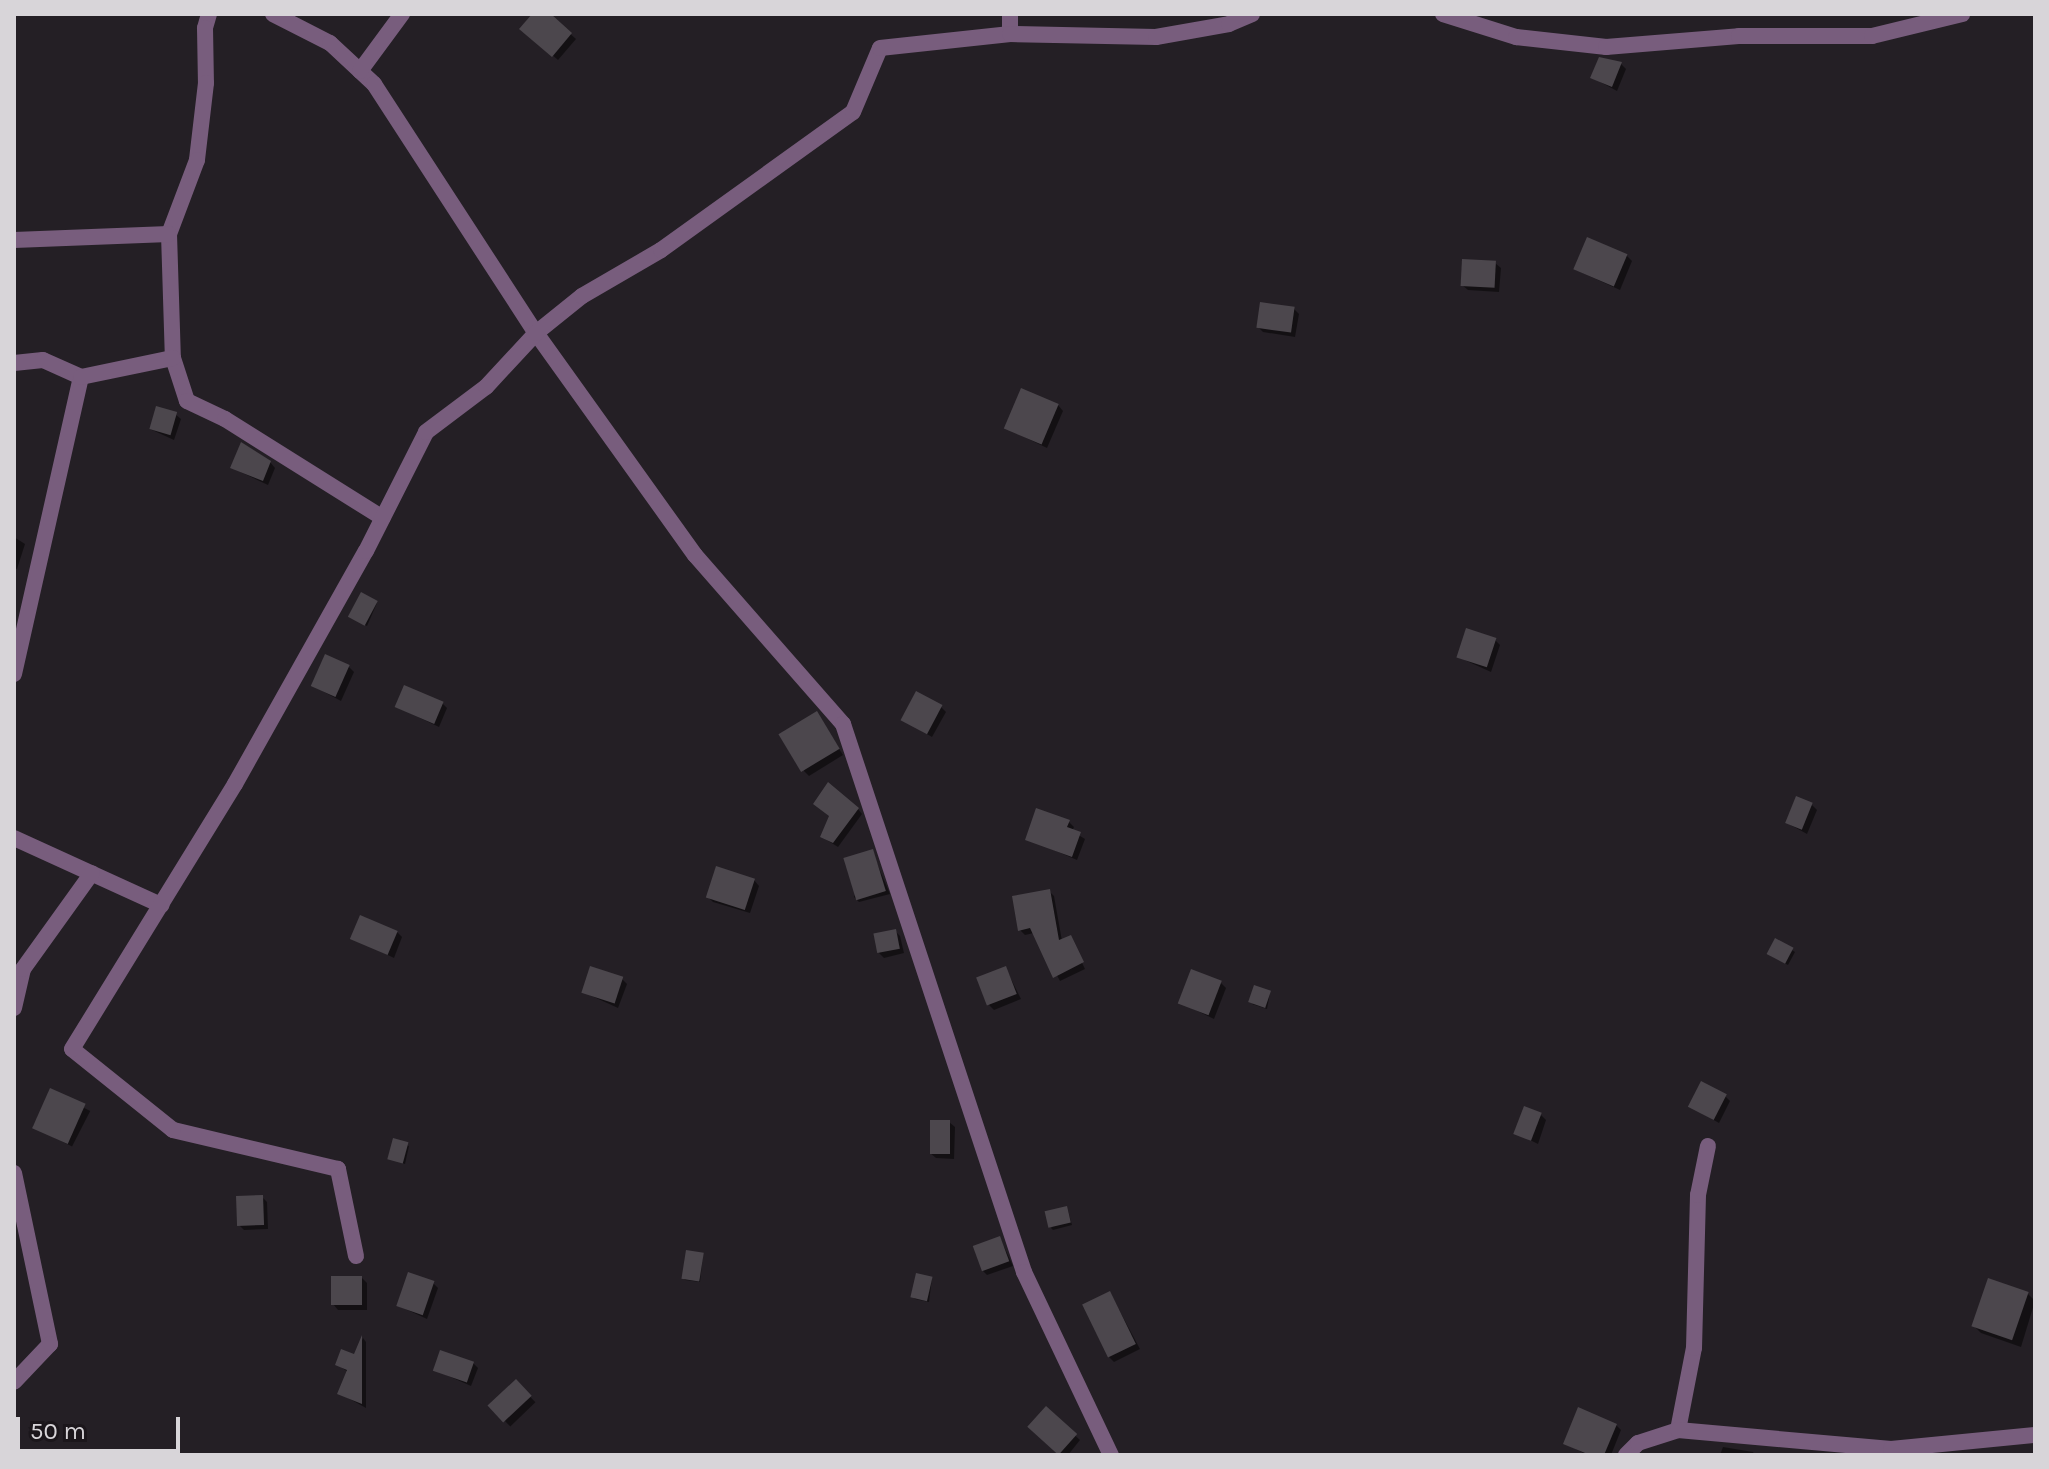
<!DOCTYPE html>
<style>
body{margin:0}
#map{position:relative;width:2049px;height:1469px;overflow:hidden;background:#241f25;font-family:Karla,sans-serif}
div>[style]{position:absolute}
.shadow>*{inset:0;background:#0007;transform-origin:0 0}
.building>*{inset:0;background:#4c474d;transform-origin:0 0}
.minor>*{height:16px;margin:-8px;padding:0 8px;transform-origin:8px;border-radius:8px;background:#785d7d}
span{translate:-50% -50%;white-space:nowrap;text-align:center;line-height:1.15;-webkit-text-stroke:7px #1b161b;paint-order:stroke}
.frame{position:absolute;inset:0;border:16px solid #d8d5d9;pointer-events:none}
.scale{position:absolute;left:16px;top:1417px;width:164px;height:36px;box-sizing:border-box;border:4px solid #d8d5d9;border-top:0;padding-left:10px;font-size:24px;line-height:28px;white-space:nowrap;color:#d8d5d9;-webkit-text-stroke:6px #1b161b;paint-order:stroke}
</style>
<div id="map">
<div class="shadow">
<i style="clip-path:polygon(534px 14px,548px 14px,576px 39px,558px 60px,527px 33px)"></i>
<i style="clip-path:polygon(1621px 64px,1626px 69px,1617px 91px,1593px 78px)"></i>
<i style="clip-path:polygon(1626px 255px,1632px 261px,1620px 290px,1576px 270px)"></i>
<i style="clip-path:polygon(1495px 263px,1501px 268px,1499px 292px,1468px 290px,1462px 285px)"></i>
<i style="clip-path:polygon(1294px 309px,1299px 314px,1295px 337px,1263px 332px,1258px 327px)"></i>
<i style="clip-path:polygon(1058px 405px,1063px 411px,1047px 448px,1006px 428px)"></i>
<i style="clip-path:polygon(175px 414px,181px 419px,174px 440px,150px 429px)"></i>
<i style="clip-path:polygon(270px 462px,275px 468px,268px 485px,232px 468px)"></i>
<i style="clip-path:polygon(14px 537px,25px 544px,17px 569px,14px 568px)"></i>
<i style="clip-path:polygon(377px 603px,367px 626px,353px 618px)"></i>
<i style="clip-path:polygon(1495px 640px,1500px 645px,1491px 672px,1458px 657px)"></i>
<i style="clip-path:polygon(349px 667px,354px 672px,341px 701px,313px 686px)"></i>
<i style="clip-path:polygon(442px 703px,447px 708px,439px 727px,397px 707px)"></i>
<i style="clip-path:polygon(941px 707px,946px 712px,932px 737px,903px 720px)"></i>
<i style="clip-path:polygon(817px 714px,843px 755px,809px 776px,804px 771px)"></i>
<i style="clip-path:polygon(1812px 805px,1817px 810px,1807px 834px,1787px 823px)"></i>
<i style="clip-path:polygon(858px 809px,862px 814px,838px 847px,822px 837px)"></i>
<i style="clip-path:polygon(1069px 822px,1074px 827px,1072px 831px,1085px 839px,1077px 860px,1028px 839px)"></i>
<i style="clip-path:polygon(872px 852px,890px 894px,859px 902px,854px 897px)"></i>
<i style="clip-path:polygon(754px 880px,759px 886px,750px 913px,713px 902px,708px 897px)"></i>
<i style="clip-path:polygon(1049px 891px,1054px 896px,1062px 941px,1071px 940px,1085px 969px,1060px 981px,1034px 933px,1025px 935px,1020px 930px)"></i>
<i style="clip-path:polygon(895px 931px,900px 936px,904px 953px,884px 958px,879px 953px)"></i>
<i style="clip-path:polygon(397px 932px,402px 937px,394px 958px,353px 938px)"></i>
<i style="clip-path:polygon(1776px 940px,1795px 952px,1788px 965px,1771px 956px)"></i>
<i style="clip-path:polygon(1006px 969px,1021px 999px,994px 1010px,989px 1005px)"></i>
<i style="clip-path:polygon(622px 979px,627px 984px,618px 1008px,583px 992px)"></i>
<i style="clip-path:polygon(1221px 983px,1226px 988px,1214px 1019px,1181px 1003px)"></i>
<i style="clip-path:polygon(1270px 993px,1267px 1009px,1252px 1004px)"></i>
<i style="left:51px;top:1091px;width:44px;height:40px;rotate:27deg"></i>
<i style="clip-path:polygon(1725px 1096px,1730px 1101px,1719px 1123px,1691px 1107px)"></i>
<i style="clip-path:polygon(1541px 1115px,1546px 1120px,1538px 1144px,1516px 1133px)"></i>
<i style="clip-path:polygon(949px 1122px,955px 1127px,954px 1159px,936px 1158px,930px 1153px)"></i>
<i style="clip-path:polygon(394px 1141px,409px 1146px,405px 1164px,389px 1158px)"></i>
<i style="clip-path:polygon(262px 1197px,267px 1202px,268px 1229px,244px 1230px,239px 1225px)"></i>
<i style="clip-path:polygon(1068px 1211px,1072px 1225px,1053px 1230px,1051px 1228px)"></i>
<i style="clip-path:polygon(1000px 1238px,1013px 1266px,987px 1275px,982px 1270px)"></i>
<i style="clip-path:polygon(703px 1255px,700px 1282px,685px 1280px,683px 1278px)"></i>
<i style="clip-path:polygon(362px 1278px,367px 1283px,367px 1310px,338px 1310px,333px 1304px)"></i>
<i style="clip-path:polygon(932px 1278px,929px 1302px,915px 1299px,913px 1297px)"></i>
<i style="clip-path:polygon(1989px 1280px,2028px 1294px,2035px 1301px,2021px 1347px,1981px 1333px,1973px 1325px)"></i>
<i style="clip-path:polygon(433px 1283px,438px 1288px,427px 1319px,399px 1306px)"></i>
<i style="clip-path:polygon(1110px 1293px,1140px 1349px,1114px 1362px,1109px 1357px)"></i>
<i style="clip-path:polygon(363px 1338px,366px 1342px,366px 1408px,339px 1393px,348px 1372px,337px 1364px,355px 1357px)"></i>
<i style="clip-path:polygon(473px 1363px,478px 1368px,471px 1386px,435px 1370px)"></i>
<i style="left:516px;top:1382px;width:28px;height:35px;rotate:46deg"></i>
<i style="clip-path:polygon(1046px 1409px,1080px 1440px,1068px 1455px,1061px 1455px,1030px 1427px)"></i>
<i style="clip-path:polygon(1616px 1425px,1621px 1430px,1611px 1455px,1587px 1455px,1565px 1443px)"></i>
<i style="clip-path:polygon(1723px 1447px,1753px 1452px,1755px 1455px,1720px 1455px)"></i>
</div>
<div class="building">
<i style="clip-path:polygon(532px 14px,551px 14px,572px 33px,552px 57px,519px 29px)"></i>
<i style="clip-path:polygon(1599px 57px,1622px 62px,1612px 87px,1590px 78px)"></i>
<i style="left:1587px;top:237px;width:44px;height:35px;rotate:23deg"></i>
<i style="left:1462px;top:259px;width:34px;height:27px;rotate:3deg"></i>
<i style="left:1260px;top:302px;width:35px;height:26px;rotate:8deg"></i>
<i style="left:1021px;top:388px;width:41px;height:44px;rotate:23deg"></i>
<i style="left:156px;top:406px;width:22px;height:24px;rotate:16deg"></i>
<i style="clip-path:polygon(241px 442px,271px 461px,263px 481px,230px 468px)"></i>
<i style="left:361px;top:592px;width:19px;height:28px;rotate:28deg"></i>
<i style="left:1466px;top:628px;width:32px;height:31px;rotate:18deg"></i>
<i style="left:325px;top:654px;width:27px;height:35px;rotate:24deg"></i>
<i style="left:404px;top:685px;width:43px;height:24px;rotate:23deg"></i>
<i style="left:916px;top:691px;width:30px;height:33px;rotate:28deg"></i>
<i style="left:817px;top:711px;width:44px;height:45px;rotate:59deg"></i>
<i style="clip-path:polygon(828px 782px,859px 808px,833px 843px,820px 837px,829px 816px,813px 804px)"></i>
<i style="left:1796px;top:796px;width:18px;height:29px;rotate:22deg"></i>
<i style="clip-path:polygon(1036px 808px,1070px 820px,1067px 827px,1081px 832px,1072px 857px,1025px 840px)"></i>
<i style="left:873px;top:849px;width:44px;height:31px;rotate:73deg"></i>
<i style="left:716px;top:866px;width:41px;height:33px;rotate:18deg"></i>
<i style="clip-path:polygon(1050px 889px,1059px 940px,1071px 935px,1084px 962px,1053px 978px,1030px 928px,1018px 931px,1012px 896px)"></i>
<i style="left:360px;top:915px;width:41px;height:26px;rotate:23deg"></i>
<i style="left:896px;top:929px;width:20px;height:23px;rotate:79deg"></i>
<i style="left:1775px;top:938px;width:21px;height:18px;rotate:28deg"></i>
<i style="left:590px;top:966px;width:35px;height:28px;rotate:18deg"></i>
<i style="left:1006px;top:966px;width:30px;height:32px;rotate:69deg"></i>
<i style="left:1191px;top:969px;width:33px;height:37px;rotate:21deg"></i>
<i style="left:1254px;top:985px;width:18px;height:18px;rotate:19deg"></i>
<i style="left:1701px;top:1081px;width:29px;height:29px;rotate:27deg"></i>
<i style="left:50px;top:1088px;width:39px;height:44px;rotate:24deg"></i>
<i style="left:1524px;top:1106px;width:19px;height:30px;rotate:21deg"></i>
<i style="left:930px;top:1120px;width:20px;height:34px"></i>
<i style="left:393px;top:1138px;width:16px;height:22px;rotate:15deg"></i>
<i style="left:263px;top:1195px;width:30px;height:27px;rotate:88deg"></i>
<i style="left:1067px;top:1206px;width:17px;height:23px;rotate:77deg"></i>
<i style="left:1000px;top:1236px;width:27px;height:29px;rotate:70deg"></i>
<i style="left:686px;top:1250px;width:18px;height:29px;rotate:9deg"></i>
<i style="left:408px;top:1272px;width:28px;height:36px;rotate:19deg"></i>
<i style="left:916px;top:1273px;width:17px;height:25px;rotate:13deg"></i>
<i style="left:331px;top:1276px;width:31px;height:29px"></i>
<i style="left:1988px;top:1278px;width:43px;height:51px;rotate:19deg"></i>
<i style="left:1110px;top:1291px;width:59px;height:31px;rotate:64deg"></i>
<i style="clip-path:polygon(362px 1335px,362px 1404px,337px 1394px,347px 1370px,335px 1365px,341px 1349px,354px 1354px)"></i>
<i style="left:440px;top:1350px;width:36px;height:22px;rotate:19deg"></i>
<i style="left:516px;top:1379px;width:23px;height:39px;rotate:47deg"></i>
<i style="left:1046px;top:1406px;width:42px;height:28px;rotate:42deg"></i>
<i style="clip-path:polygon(1578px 1407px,1617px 1424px,1604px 1455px,1590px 1455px,1563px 1444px)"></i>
</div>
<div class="minor">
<i style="left:209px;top:14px;width:15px;rotate:106deg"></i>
<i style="left:205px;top:28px;width:55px;rotate:89deg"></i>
<i style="left:206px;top:83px;width:78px;rotate:96.7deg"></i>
<i style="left:197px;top:160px;width:79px;rotate:110.7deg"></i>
<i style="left:169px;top:234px;width:124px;rotate:88.2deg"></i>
<i style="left:173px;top:358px;width:45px;rotate:72deg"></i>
<i style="left:187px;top:401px;width:42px;rotate:25.3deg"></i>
<i style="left:225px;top:419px;width:186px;rotate:32.1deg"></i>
<i style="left:273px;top:14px;width:64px;rotate:27deg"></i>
<i style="left:330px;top:43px;width:60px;rotate:43deg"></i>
<i style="left:374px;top:84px;width:297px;rotate:57deg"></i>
<i style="left:536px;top:333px;width:273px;rotate:54.4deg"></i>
<i style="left:695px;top:555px;width:225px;rotate:48.8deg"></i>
<i style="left:843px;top:724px;width:577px;rotate:71.72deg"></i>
<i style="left:1024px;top:1272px;width:203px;rotate:64.6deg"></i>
<i style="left:1443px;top:14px;width:77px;rotate:17.5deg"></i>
<i style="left:1516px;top:37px;width:91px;rotate:6.3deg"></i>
<i style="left:1606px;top:47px;width:133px;rotate:-4.7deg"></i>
<i style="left:1739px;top:36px;width:133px"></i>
<i style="left:1872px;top:36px;width:93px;rotate:-13.7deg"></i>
<i style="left:1010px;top:34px;width:20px;rotate:-90deg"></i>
<i style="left:360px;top:71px;width:71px;rotate:-53.6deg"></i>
<i style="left:14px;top:240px;width:155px;rotate:-2.2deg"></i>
<i style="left:14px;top:363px;width:29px;rotate:-6deg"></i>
<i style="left:43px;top:360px;width:42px;rotate:24.1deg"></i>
<i style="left:14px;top:674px;width:304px;rotate:-77.3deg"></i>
<i style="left:81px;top:377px;width:94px;rotate:-11.7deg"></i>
<i style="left:14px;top:838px;width:162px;rotate:24.5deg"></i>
<i style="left:14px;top:1008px;width:40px;rotate:-77deg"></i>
<i style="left:23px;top:969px;width:118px;rotate:-54.3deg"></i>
<i style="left:14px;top:1173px;width:175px;rotate:78.1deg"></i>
<i style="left:50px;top:1344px;width:52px;rotate:133.5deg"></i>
<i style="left:356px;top:1256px;width:89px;rotate:-101.7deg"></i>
<i style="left:338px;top:1169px;width:170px;rotate:-166.7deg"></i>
<i style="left:173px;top:1130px;width:129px;rotate:-141.3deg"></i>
<i style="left:72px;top:1049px;width:311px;rotate:-58.4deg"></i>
<i style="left:235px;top:784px;width:267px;rotate:-60.7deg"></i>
<i style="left:366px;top:551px;width:133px;rotate:-63.2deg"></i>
<i style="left:426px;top:432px;width:75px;rotate:-36.9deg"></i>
<i style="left:486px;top:387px;width:74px;rotate:-47.2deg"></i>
<i style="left:536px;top:333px;width:59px;rotate:-38.8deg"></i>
<i style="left:582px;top:296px;width:91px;rotate:-30.2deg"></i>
<i style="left:661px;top:250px;width:236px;rotate:-35.7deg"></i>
<i style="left:853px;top:112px;width:69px;rotate:-67.1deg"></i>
<i style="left:880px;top:48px;width:131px;rotate:-6.1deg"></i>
<i style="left:1010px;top:34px;width:146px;rotate:1.2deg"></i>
<i style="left:1156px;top:37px;width:74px;rotate:-10.1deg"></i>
<i style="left:1229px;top:24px;width:25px;rotate:-23deg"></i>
<i style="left:1678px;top:1430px;width:84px;rotate:-79deg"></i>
<i style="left:1694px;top:1348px;width:153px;rotate:-88.5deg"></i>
<i style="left:1698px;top:1195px;width:50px;rotate:-78.5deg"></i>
<i style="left:1626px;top:1455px;width:17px;rotate:-45deg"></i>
<i style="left:1638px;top:1443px;width:42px;rotate:-18deg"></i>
<i style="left:1678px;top:1430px;width:214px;rotate:5.1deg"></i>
<i style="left:1891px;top:1449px;width:145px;rotate:-5.6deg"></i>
</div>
<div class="frame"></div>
<div class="scale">50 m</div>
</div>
